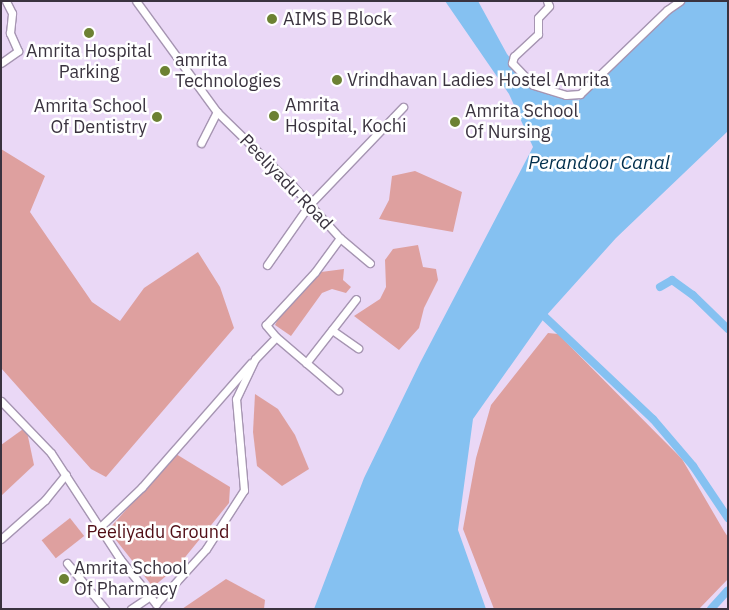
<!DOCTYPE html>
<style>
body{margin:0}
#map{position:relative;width:729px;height:610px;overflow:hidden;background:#ead8f6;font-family:"IBM Plex Sans",sans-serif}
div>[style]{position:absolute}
.green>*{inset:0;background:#dea09f;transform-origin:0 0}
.water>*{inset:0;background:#85c1f1}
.canal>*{height:8px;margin:-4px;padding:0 4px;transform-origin:4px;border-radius:4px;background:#85c1f1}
.roads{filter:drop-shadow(1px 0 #a695b2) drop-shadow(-1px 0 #a695b2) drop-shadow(0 1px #a695b2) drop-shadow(0 -1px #a695b2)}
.minor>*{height:7px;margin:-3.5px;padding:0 3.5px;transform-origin:3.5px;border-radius:3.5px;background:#fff}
.dots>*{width:14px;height:14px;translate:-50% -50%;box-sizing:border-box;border:2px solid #fff;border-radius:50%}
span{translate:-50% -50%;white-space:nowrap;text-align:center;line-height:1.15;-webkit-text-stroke:5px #fff;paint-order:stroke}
.poi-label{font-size:18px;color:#3a333f}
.left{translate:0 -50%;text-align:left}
.right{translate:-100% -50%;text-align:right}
.street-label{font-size:18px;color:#3a333f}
.park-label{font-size:18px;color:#500d15}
.water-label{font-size:19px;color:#002f4d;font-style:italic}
.frame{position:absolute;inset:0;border:2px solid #3a333f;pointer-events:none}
</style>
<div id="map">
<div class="green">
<i style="clip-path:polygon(1px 149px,45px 176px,30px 212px,92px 302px,120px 321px,144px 288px,198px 252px,220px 287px,234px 328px,106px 477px,91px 469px,1px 368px)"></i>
<i style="clip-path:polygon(415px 171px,462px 192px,453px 232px,379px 219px,389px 200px,392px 176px)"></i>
<i style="clip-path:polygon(418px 245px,423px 267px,436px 269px,438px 280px,424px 308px,419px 328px,399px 350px,354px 316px,380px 299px,386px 287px,385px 260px,393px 249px)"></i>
<i style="clip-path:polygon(344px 269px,343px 280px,351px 287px,346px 293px,332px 289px,322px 293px,291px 336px,275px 325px,280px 315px,321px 272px)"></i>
<i style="clip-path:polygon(548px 333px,558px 334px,682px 459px,724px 531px,728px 537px,728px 579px,699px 609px,494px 609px,463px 529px,476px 458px,491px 405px)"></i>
<i style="clip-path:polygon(255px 394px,278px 409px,295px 435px,309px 469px,282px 486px,257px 466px,253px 432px)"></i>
<i style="clip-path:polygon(26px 427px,34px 465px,1px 496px,1px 445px)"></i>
<i style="clip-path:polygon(176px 454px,230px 487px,229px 503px,178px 566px,153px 587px,108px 530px)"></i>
<i style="left:70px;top:518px;width:23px;height:36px;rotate:52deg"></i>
<i style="clip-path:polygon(226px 579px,265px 600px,264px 609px,182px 609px)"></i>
</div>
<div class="water">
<i style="clip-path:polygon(445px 1px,478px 1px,507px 54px,535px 88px,579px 100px,677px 1px,728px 1px,728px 131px,616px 238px,545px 317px,473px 419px,458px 530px,486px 609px,314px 609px,364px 478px,420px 363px,533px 147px,509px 94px)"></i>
</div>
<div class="canal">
<i style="left:660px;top:287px;width:14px;rotate:-30deg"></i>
<i style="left:672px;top:280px;width:26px;rotate:36deg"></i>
<i style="left:693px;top:295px;width:49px;rotate:44.2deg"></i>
<i style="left:545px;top:317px;width:149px;rotate:43.4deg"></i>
<i style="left:653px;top:419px;width:62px;rotate:49.6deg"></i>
<i style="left:693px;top:466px;width:63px;rotate:56.1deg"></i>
<i style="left:711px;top:609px;width:25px;rotate:-48deg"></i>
</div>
<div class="roads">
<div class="minor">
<i style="left:547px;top:1px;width:5px;rotate:68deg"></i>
<i style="left:549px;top:6px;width:16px;rotate:133deg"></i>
<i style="left:538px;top:18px;width:16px;rotate:90deg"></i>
<i style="left:538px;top:34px;width:33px;rotate:137deg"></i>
<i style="left:514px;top:56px;width:7px;rotate:106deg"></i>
<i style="left:512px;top:63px;width:30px;rotate:46deg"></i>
<i style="left:533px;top:85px;width:34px;rotate:17deg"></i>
<i style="left:566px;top:95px;width:14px;rotate:-4deg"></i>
<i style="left:580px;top:94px;width:121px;rotate:-44deg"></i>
<i style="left:667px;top:10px;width:16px;rotate:-35deg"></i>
<i style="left:1px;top:63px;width:21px;rotate:-35deg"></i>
<i style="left:18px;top:51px;width:20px;rotate:-114deg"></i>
<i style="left:10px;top:33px;width:20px;rotate:-84deg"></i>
<i style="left:12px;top:13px;width:13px;rotate:-117deg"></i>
<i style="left:201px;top:143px;width:35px;rotate:-63deg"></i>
<i style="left:340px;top:238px;width:39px;rotate:40deg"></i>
<i style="left:267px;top:265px;width:73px;rotate:-55deg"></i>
<i style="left:309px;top:205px;width:136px;rotate:-46.2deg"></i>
<i style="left:332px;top:330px;width:32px;rotate:35deg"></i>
<i style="left:276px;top:337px;width:82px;rotate:40.5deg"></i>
<i style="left:306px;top:363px;width:81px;rotate:-52deg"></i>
<i style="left:1px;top:401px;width:72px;rotate:46.1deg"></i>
<i style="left:51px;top:453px;width:126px;rotate:56.9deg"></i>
<i style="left:120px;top:559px;width:58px;rotate:51.3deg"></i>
<i style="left:156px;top:604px;width:74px;rotate:-47.7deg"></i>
<i style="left:206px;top:549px;width:70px;rotate:-57.2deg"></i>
<i style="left:244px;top:490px;width:91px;rotate:-95deg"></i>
<i style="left:236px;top:399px;width:44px;rotate:-64.6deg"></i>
<i style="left:255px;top:359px;width:30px;rotate:-46deg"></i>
<i style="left:276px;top:337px;width:16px;rotate:-130deg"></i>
<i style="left:266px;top:325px;width:72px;rotate:-47.2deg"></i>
<i style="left:315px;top:272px;width:42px;rotate:-53.7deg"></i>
<i style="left:340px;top:238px;width:70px;rotate:-132.1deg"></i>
<i style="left:293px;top:186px;width:106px;rotate:-135.8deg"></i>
<i style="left:217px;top:112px;width:137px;rotate:-126.1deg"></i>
<i style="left:99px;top:528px;width:59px;rotate:-43.6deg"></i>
<i style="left:142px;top:487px;width:165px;rotate:-48.7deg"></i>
<i style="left:1px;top:539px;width:59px;rotate:-41.6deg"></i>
<i style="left:45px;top:500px;width:33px;rotate:-51deg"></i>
<i style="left:67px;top:563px;width:60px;rotate:50.4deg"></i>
<i style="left:131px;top:609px;width:23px;rotate:-34deg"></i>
</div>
</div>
<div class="dots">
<i style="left:272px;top:19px;background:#6c8133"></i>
<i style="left:89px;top:33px;background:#6c8133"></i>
<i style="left:165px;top:71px;background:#6c8133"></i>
<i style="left:337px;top:80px;background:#6c8133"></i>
<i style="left:274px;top:116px;background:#6c8133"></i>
<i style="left:157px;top:117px;background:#6c8133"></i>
<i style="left:455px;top:122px;background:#6c8133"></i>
<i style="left:64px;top:579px;background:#6c8133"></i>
</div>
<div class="poi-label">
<span class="left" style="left:283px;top:19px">AIMS B Block</span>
<span style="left:89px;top:62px">Amrita Hospital<br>Parking</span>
<span class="left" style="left:175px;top:71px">amrita<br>Technologies</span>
<span class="left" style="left:347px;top:80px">Vrindhavan Ladies Hostel Amrita</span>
<span class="left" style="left:285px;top:116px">Amrita<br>Hospital, Kochi</span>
<span class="right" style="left:147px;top:117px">Amrita School<br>Of Dentistry</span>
<span class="left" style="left:465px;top:122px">Amrita School<br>Of Nursing</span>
<span class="left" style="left:74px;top:579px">Amrita School<br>Of Pharmacy</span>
</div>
<div class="street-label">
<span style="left:286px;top:182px;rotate:46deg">Peeliyadu Road</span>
</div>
<div class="park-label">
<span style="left:158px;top:532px">Peeliyadu Ground</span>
</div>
<div class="water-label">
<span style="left:599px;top:163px">Perandoor Canal</span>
</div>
<div class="frame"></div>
</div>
